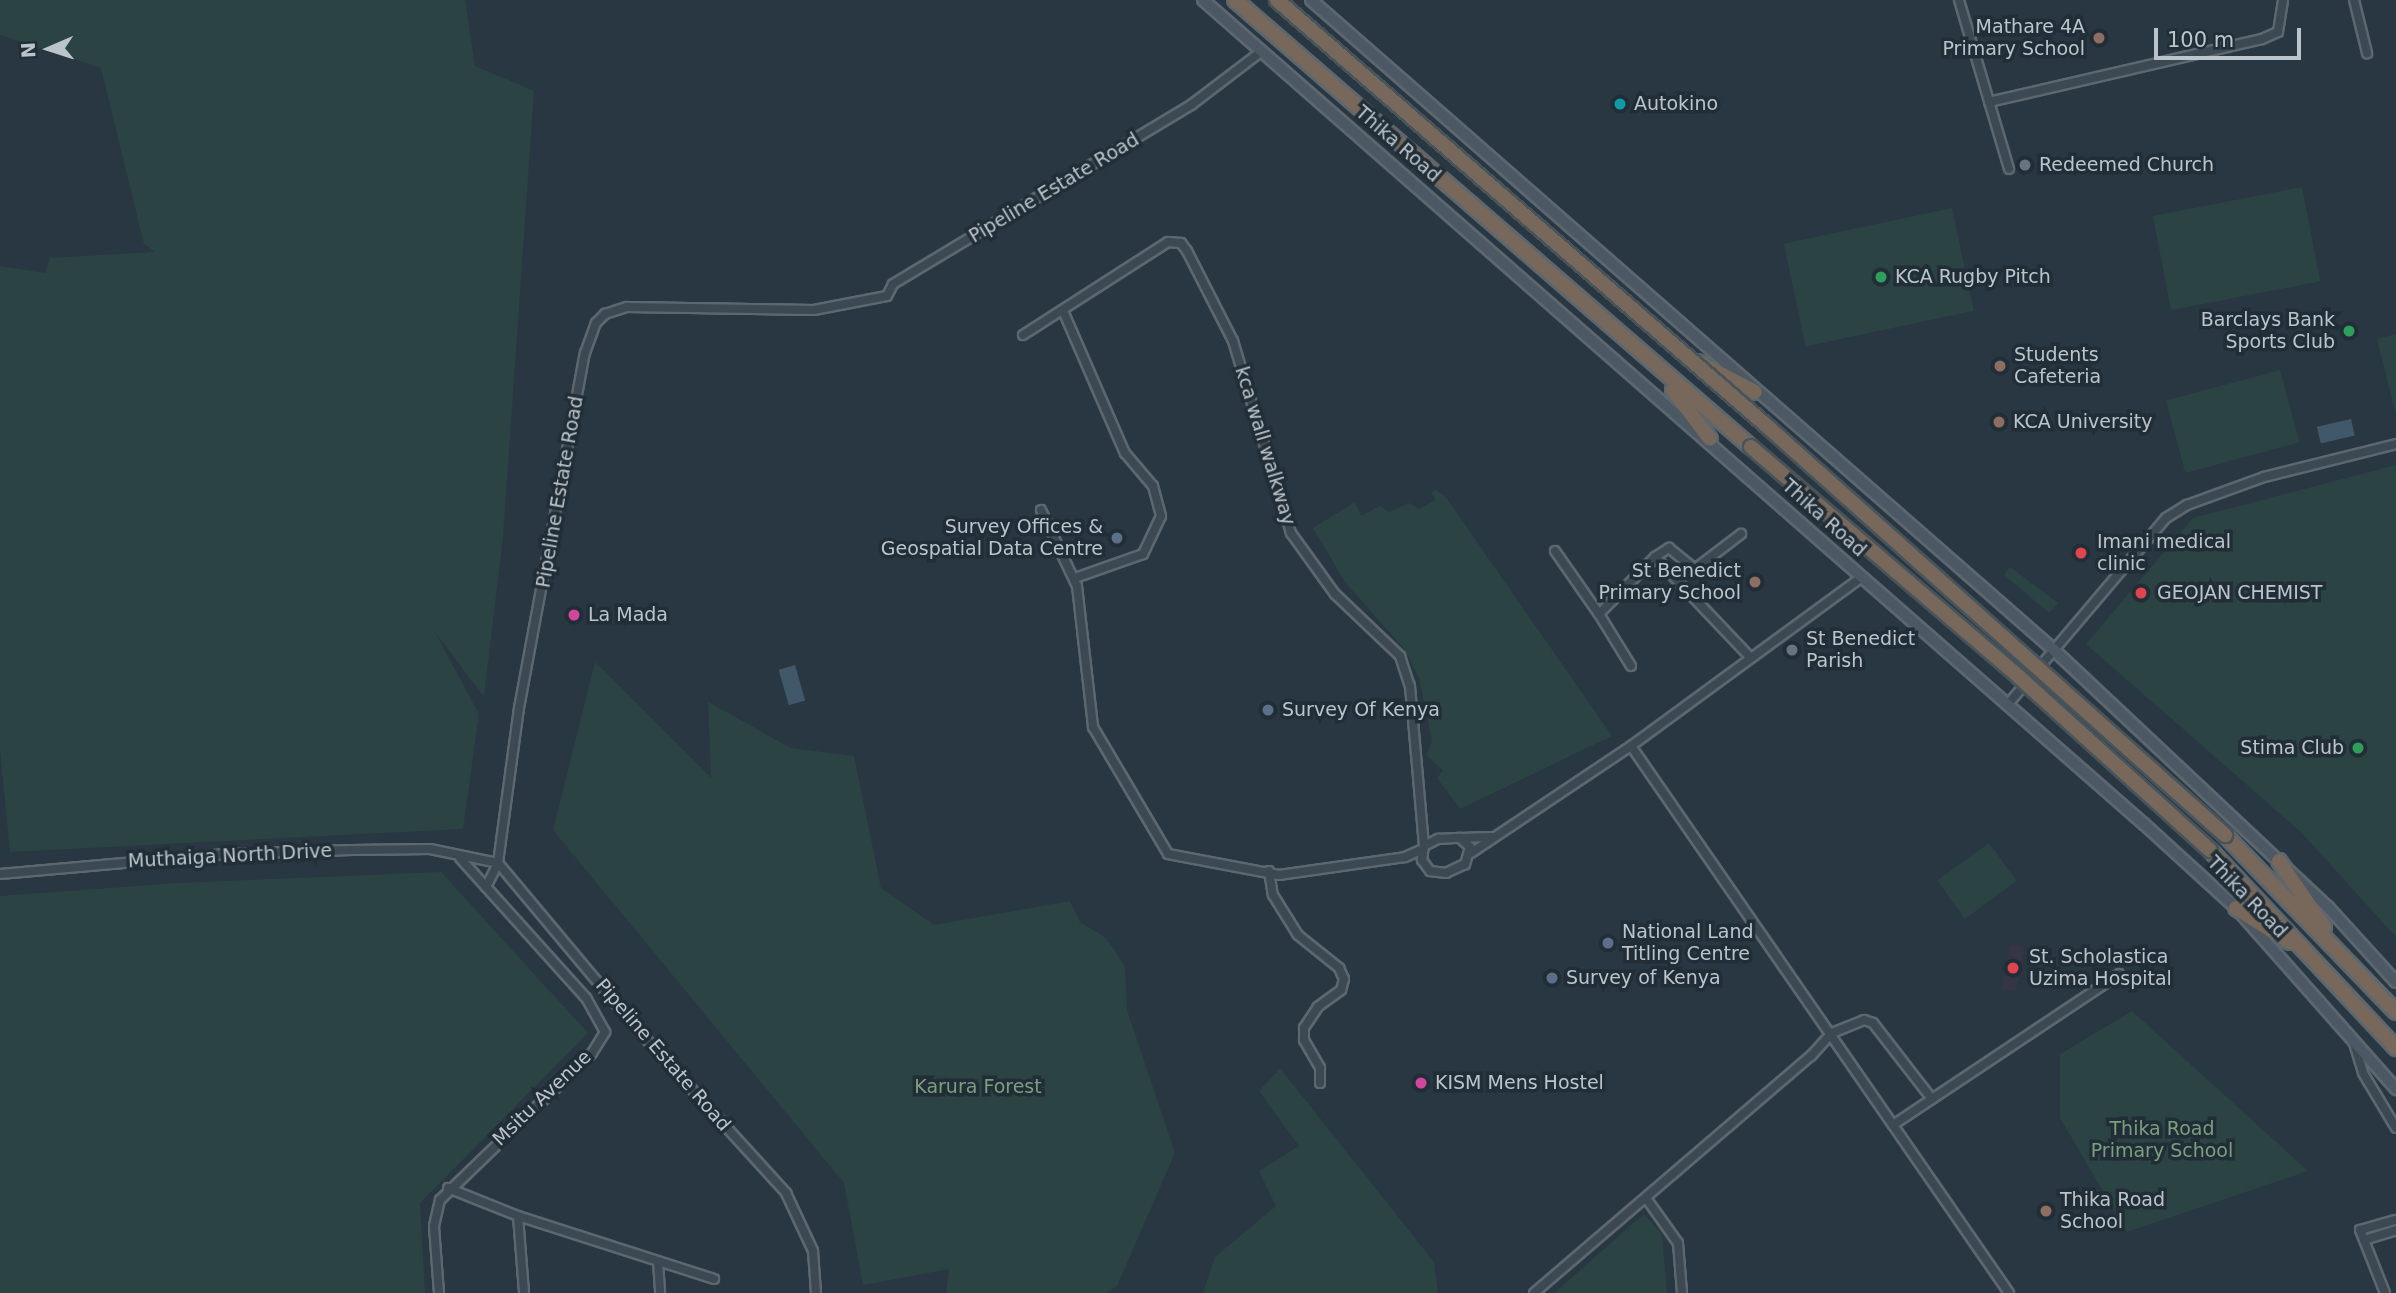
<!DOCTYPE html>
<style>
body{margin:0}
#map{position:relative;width:2396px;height:1293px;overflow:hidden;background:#293742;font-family:"DejaVu Sans",sans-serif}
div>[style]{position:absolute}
.medical>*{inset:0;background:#353543;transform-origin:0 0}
.green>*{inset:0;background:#2b4342;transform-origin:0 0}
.water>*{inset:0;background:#405869;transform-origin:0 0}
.roads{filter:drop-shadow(2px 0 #5c676f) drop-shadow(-2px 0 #5c676f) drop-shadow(0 2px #5c676f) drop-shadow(0 -2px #5c676f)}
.street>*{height:8px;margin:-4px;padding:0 4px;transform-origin:4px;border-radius:4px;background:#3d4952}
.secondary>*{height:10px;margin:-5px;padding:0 5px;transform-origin:5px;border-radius:5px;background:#4c5964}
.highway>*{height:14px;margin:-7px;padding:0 7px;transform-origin:7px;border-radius:7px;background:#77685b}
.bridges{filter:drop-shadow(2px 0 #48545c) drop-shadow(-2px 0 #48545c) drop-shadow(0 2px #48545c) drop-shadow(0 -2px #48545c)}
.highway-bridge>*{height:14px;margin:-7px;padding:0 7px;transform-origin:7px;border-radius:7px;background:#77685b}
.dots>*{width:19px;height:19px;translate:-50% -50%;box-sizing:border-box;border:4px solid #222e37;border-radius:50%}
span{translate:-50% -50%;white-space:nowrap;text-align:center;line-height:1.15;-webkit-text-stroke:7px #222e37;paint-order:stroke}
.poi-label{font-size:19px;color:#bbc4cb}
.right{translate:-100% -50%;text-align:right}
.left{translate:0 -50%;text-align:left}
.street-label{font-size:19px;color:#bbc4cb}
.park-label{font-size:19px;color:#7b9f7e}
.north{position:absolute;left:14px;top:14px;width:70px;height:70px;-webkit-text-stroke:5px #222e37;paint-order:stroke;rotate:267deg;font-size:19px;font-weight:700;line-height:28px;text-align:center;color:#bbc4cb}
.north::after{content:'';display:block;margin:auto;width:24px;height:32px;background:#bbc4cb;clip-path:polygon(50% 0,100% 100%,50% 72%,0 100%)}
.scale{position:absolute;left:2154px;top:28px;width:147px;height:32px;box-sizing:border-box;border:4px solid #bbc4cb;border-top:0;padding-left:9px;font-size:21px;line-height:24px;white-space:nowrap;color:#bbc4cb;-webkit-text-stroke:5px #222e37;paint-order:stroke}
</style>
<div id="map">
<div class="medical">
<i style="left:2010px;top:944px;width:15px;height:46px;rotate:11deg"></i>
</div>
<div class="green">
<i style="clip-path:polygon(0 0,465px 0,475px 66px,534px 91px,503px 537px,484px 697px,435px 632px,479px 714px,463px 829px,10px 852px,0 751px,0 266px,45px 273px,50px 258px,155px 252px,144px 244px,101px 68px,0 35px)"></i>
<i style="left:2302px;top:187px;width:96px;height:152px;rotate:79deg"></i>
<i style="left:1952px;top:208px;width:105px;height:172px;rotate:78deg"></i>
<i style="clip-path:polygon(2396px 334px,2396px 415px,2377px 339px)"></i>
<i style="left:2280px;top:370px;width:75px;height:118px;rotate:75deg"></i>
<i style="clip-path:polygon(2396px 465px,2396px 937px,2301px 832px,2086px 644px,2193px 518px)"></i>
<i style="clip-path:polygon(1436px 490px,1445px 496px,1612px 736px,1460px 809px,1437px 778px,1443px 770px,1426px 755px,1432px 742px,1419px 678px,1404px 649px,1345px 582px,1313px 528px,1355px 502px,1361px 516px,1380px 506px,1389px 512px,1409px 503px,1419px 509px,1436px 500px,1431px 492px)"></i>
<i style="clip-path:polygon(2010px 567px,2058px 603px,2049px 613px,2004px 575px)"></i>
<i style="clip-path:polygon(595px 662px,711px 778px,708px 702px,791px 748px,854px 756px,881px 888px,934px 925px,1070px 901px,1080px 922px,1106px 938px,1125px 966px,1127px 1010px,1175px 1153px,1117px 1286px,1106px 1293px,946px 1293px,949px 1269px,863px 1285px,844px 1183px,553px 830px)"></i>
<i style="left:1989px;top:843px;width:47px;height:64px;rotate:54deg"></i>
<i style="clip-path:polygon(441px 872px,588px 1033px,420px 1203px,425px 1293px,0 1293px,0 896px,178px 883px)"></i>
<i style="clip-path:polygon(2132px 1011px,2308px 1171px,2127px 1232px,2060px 1118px,2060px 1054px)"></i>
<i style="clip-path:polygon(1280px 1068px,1434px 1262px,1438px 1293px,1203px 1293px,1215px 1257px,1276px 1206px,1259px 1171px,1299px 1146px,1259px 1091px)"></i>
<i style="clip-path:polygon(1644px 1214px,1662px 1234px,1667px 1293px,1554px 1293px)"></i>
</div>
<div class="water">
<i style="left:2351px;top:419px;width:17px;height:35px;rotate:77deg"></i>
<i style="left:795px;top:665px;width:37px;height:17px;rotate:74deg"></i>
</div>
<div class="roads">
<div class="street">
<i style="left:1959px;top:0;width:176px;rotate:73.5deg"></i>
<i style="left:2354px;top:0;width:55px;rotate:76.2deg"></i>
<i style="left:1989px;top:102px;width:280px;rotate:-13deg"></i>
<i style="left:2262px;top:39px;width:17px;rotate:-24deg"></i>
<i style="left:2278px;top:32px;width:32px;rotate:-81deg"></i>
<i style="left:1064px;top:313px;width:153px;rotate:66.5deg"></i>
<i style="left:1125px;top:453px;width:43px;rotate:49.7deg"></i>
<i style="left:1153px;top:486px;width:31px;rotate:75deg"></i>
<i style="left:1161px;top:516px;width:42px;rotate:115.3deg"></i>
<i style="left:1143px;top:554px;width:72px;rotate:160.6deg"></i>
<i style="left:1023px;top:335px;width:172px;rotate:-32.7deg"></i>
<i style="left:1168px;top:242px;width:13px;rotate:4deg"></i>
<i style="left:1181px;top:243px;width:10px;rotate:53deg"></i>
<i style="left:1187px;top:251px;width:101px;rotate:62.9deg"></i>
<i style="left:1233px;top:341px;width:201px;rotate:73.2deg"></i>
<i style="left:1291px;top:533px;width:75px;rotate:54.2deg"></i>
<i style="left:1335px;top:594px;width:90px;rotate:43.6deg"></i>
<i style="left:1400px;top:656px;width:32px;rotate:72deg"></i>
<i style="left:1410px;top:686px;width:161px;rotate:85deg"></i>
<i style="left:1041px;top:510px;width:84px;rotate:64.7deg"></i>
<i style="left:1077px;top:586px;width:142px;rotate:83.5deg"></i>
<i style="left:1093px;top:727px;width:147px;rotate:59.4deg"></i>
<i style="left:1168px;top:854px;width:113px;rotate:10.7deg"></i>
<i style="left:1279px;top:875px;width:127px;rotate:-8.1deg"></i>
<i style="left:1405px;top:857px;width:17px;rotate:-24deg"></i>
<i style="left:1555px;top:551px;width:77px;rotate:55.1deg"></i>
<i style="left:1599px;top:614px;width:80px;rotate:-45.5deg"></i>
<i style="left:1655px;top:557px;width:138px;rotate:46.5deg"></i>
<i style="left:1655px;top:557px;width:17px;rotate:-33deg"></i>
<i style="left:1669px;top:548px;width:33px;rotate:39deg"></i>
<i style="left:1695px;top:569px;width:58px;rotate:-37.3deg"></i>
<i style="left:1599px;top:614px;width:61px;rotate:58.4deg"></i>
<i style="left:2009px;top:703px;width:243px;rotate:-49.7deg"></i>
<i style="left:2166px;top:518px;width:25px;rotate:-32deg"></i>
<i style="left:2187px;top:505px;width:82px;rotate:-20deg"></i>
<i style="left:2264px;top:477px;width:136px;rotate:-14deg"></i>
<i style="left:1631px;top:746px;width:665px;rotate:55.35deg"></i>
<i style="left:1460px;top:838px;width:13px;rotate:42deg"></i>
<i style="left:1470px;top:847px;width:18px;rotate:106deg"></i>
<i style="left:1465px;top:864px;width:21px;rotate:155deg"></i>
<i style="left:1446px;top:873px;width:16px;rotate:-173deg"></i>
<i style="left:1430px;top:871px;width:14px;rotate:-126deg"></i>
<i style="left:1422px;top:860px;width:14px;rotate:-82deg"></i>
<i style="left:1424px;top:846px;width:16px;rotate:-27deg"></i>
<i style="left:1438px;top:839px;width:22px;rotate:-3deg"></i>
<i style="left:1460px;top:838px;width:32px;rotate:-2deg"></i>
<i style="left:1471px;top:853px;width:192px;rotate:-33.8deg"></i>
<i style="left:1631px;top:746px;width:286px;rotate:-36.2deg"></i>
<i style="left:498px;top:863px;width:217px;rotate:50.1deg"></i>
<i style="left:637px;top:1029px;width:222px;rotate:47.7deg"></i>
<i style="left:786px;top:1193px;width:64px;rotate:65deg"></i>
<i style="left:813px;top:1251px;width:42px;rotate:85.9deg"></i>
<i style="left:1269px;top:871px;width:24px;rotate:81deg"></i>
<i style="left:1273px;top:895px;width:47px;rotate:58deg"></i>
<i style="left:1298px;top:935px;width:53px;rotate:38.8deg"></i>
<i style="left:1339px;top:968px;width:12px;rotate:66deg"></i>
<i style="left:1344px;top:979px;width:11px;rotate:105deg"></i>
<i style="left:1341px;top:990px;width:29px;rotate:144deg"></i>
<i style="left:1318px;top:1007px;width:25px;rotate:124deg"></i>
<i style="left:1304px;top:1028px;width:12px;rotate:90deg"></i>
<i style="left:1304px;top:1040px;width:32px;rotate:60deg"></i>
<i style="left:1320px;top:1068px;width:15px;rotate:90deg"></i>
<i style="left:0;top:874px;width:223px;rotate:-5.1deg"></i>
<i style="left:222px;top:854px;width:130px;rotate:-1.8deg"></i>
<i style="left:352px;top:850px;width:78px;rotate:-0.7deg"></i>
<i style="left:430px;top:849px;width:69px;rotate:11.6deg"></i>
<i style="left:486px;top:887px;width:27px;rotate:-63deg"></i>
<i style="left:498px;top:863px;width:156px;rotate:-82.3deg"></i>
<i style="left:519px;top:708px;width:361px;rotate:-79.5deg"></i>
<i style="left:585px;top:353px;width:32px;rotate:-70deg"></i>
<i style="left:596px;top:323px;width:13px;rotate:-45deg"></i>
<i style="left:605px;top:314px;width:23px;rotate:-18deg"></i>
<i style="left:627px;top:307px;width:187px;rotate:0.9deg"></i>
<i style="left:814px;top:310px;width:74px;rotate:-10.9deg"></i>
<i style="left:887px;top:296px;width:13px;rotate:-63deg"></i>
<i style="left:893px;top:284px;width:348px;rotate:-31deg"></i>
<i style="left:1191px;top:105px;width:89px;rotate:-37.3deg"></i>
<i style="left:2354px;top:1043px;width:31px;rotate:73deg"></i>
<i style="left:2363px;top:1073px;width:64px;rotate:59deg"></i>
<i style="left:1893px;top:1125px;width:272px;rotate:-33.7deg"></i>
<i style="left:448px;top:1188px;width:75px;rotate:21.8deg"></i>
<i style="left:518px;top:1216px;width:206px;rotate:17.8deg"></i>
<i style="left:1646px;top:1198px;width:55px;rotate:54.6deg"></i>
<i style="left:1678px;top:1243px;width:50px;rotate:85.4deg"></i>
<i style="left:518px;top:1216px;width:77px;rotate:85.5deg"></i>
<i style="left:2364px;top:1240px;width:34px;rotate:-17deg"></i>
<i style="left:658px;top:1262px;width:31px;rotate:86deg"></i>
<i style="left:439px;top:1293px;width:67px;rotate:-94.3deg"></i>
<i style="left:434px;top:1226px;width:27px;rotate:-77deg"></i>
<i style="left:440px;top:1200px;width:211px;rotate:-44deg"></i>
<i style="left:592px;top:1053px;width:25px;rotate:-58deg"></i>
<i style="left:605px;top:1032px;width:39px;rotate:-119deg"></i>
<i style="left:586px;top:998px;width:188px;rotate:-132deg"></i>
<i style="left:1534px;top:1293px;width:365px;rotate:-40.6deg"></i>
<i style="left:1811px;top:1056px;width:31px;rotate:-48deg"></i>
<i style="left:1832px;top:1033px;width:35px;rotate:-22deg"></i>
<i style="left:1864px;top:1020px;width:9px;rotate:18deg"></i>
<i style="left:1873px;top:1023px;width:96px;rotate:52.2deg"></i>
<i style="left:2385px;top:1293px;width:68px;rotate:-111.6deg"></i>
<i style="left:2360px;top:1230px;width:37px;rotate:-16deg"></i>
</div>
<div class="secondary">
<i style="left:1203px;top:0;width:1251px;rotate:41.21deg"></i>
<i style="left:2144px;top:824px;width:125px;rotate:42.4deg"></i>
<i style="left:2236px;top:908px;width:242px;rotate:48.5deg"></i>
<i style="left:1311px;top:0;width:987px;rotate:41.18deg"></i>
<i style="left:2054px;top:650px;width:376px;rotate:43.2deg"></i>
<i style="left:2328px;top:907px;width:101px;rotate:47.8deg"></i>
</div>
<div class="highway">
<i style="left:1235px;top:0;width:683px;rotate:40.9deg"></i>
<i style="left:1697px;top:362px;width:65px;rotate:27.3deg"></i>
<i style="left:1673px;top:390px;width:61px;rotate:52.9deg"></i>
<i style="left:2225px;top:835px;width:246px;rotate:46deg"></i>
<i style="left:2210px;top:850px;width:272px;rotate:46.8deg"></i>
<i style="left:2279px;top:861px;width:80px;rotate:55.7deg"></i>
<i style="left:2236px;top:908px;width:64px;rotate:32.2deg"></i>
</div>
</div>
<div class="bridges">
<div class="highway-bridge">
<i style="left:1277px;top:0;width:651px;rotate:41.01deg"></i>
<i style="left:1768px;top:427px;width:613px;rotate:41.76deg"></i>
<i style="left:1751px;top:447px;width:353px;rotate:40.6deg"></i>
<i style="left:2019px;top:677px;width:258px;rotate:42.2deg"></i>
</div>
</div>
<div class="dots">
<i style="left:2099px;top:38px;background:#8d6e63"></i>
<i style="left:1620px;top:104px;background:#0f9aa8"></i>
<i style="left:2025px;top:165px;background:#6b7280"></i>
<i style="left:1881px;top:277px;background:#2e9e5b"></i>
<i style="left:2349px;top:331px;background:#2e9e5b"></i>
<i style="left:2000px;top:366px;background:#8d6e63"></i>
<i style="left:1999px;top:422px;background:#8d6e63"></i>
<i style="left:1117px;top:538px;background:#5c6f8a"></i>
<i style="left:2081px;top:553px;background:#e0444e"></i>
<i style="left:1755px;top:582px;background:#8d6e63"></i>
<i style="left:2141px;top:593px;background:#e0444e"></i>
<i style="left:574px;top:615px;background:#d1479c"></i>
<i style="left:1792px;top:650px;background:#6b7280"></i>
<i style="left:1268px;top:710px;background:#5c6f8a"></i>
<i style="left:2358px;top:748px;background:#2e9e5b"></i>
<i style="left:1608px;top:943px;background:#5c6f8a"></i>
<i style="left:2013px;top:968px;background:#e0444e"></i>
<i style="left:1552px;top:978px;background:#5c6f8a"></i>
<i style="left:1421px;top:1083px;background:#d1479c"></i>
<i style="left:2046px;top:1211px;background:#8d6e63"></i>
</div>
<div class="poi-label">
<span class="right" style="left:2085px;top:38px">Mathare 4A<br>Primary School</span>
<span class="left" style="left:1634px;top:104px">Autokino</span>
<span class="left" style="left:2039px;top:165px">Redeemed Church</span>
<span class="left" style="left:1895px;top:277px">KCA Rugby Pitch</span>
<span class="right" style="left:2335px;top:331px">Barclays Bank<br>Sports Club</span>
<span class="left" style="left:2014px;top:366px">Students<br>Cafeteria</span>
<span class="left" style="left:2013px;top:422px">KCA University</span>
<span class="right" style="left:1103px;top:538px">Survey Offices &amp;<br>Geospatial Data Centre</span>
<span class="left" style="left:2097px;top:553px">Imani medical<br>clinic</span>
<span class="right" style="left:1741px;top:582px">St Benedict<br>Primary School</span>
<span class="left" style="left:2157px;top:593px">GEOJAN CHEMIST</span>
<span class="left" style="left:588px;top:615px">La Mada</span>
<span class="left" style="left:1806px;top:650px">St Benedict<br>Parish</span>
<span class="left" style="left:1282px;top:710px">Survey Of Kenya</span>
<span class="right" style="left:2344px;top:748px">Stima Club</span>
<span class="left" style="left:1622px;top:943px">National Land<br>Titling Centre</span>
<span class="left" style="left:2029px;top:968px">St. Scholastica<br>Uzima Hospital</span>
<span class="left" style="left:1566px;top:978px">Survey of Kenya</span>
<span class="left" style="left:1435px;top:1083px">KISM Mens Hostel</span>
<span class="left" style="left:2060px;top:1211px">Thika Road<br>School</span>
</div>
<div class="street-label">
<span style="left:1398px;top:144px;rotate:41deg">Thika Road</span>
<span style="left:1054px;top:188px;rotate:-31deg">Pipeline Estate Road</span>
<span style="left:1265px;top:446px;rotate:73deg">kca wall walkway</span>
<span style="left:560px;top:492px;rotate:-80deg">Pipeline Estate Road</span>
<span style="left:1824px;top:518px;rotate:42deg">Thika Road</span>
<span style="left:230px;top:856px;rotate:-3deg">Muthaiga North Drive</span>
<span style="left:2247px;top:897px;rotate:46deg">Thika Road</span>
<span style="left:663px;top:1055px;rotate:49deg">Pipeline Estate Road</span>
<span style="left:542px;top:1098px;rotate:-44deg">Msitu Avenue</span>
</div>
<div class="park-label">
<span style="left:978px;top:1087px">Karura Forest</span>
<span style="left:2162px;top:1140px">Thika Road<br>Primary School</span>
</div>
<div class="north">N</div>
<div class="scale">100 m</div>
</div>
